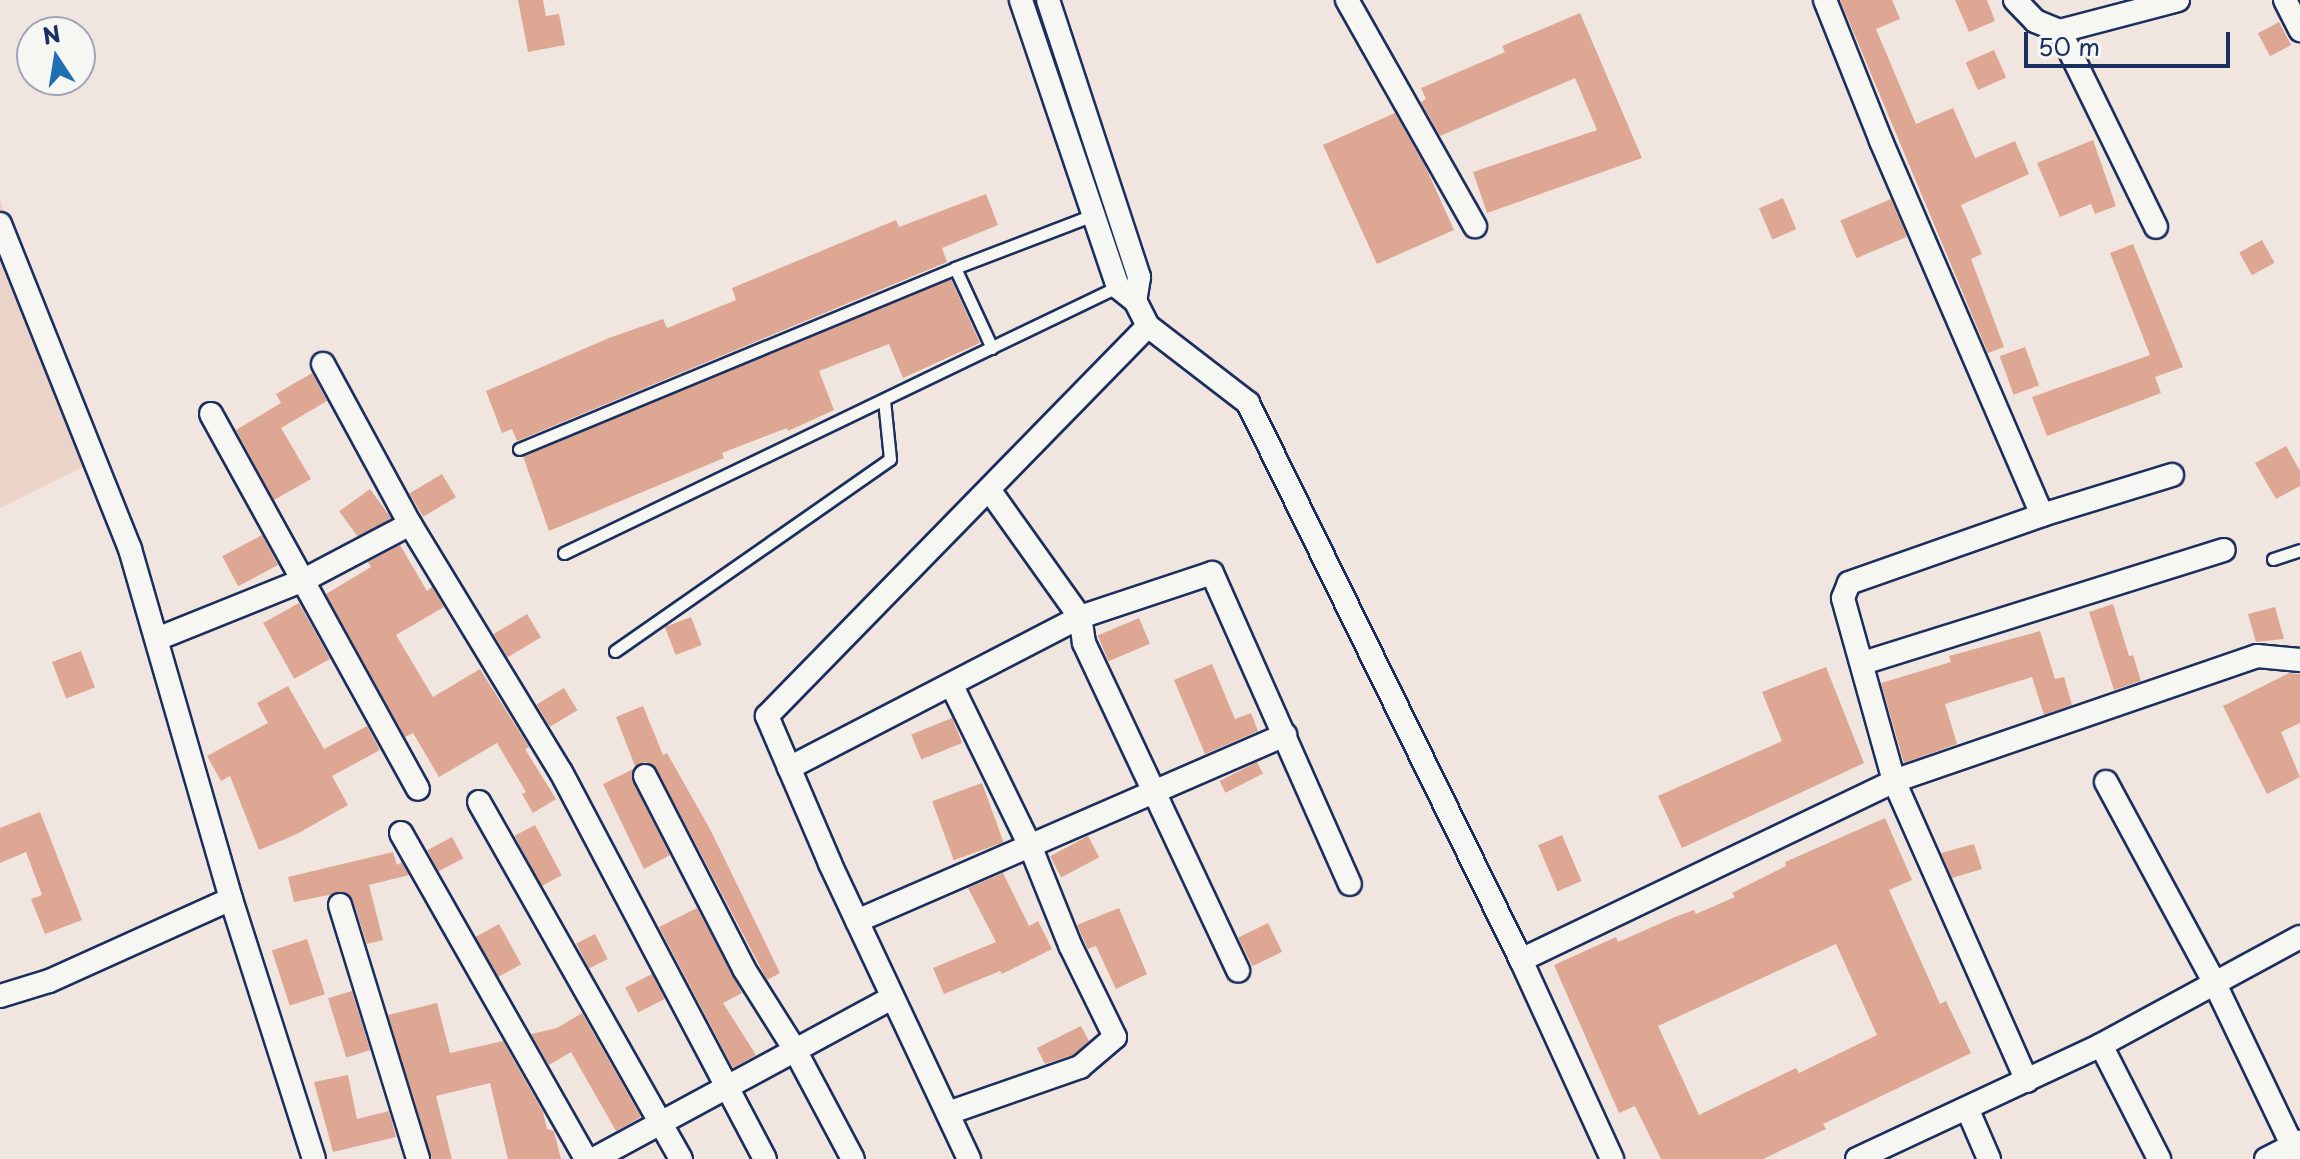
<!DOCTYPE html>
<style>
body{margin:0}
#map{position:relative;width:2300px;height:1159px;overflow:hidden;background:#f1e6df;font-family:"Playpen Sans",sans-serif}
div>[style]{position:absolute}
.built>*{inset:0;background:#ebd3c8}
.building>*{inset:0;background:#dda793;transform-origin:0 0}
.roads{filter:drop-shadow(2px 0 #1b2f5e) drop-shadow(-2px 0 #1b2f5e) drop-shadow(0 2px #1b2f5e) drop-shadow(0 -2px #1b2f5e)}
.lane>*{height:11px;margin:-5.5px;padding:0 5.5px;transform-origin:5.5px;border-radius:5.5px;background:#f6f6f2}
.street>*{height:22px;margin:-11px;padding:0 11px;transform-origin:11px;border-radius:11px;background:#f6f6f2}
span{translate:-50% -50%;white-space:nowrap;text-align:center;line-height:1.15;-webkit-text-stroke:6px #f6f6f2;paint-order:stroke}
.north{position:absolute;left:16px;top:16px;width:80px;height:80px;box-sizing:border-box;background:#f6f6f2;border:2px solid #9ea6b7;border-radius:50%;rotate:348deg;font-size:22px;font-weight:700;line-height:32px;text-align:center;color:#1b2f5e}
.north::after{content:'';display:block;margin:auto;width:28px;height:36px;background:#1f6fb2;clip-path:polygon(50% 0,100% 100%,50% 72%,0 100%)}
.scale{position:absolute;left:2024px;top:32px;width:206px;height:36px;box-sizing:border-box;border:4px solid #1b2f5e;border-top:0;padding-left:10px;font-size:24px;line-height:28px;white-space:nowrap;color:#1b2f5e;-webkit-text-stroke:6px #f6f6f2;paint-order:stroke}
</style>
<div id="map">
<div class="built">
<i style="clip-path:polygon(0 199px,91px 463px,0 508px)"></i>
</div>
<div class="building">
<i style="clip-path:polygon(518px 0,543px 0,546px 16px,559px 14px,565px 45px,528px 52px)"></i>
<i style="clip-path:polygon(1840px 0,1892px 0,1900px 19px,1876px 29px,1916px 124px,1953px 108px,1975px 158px,2015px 141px,2029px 174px,1961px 205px,1982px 254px,1971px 259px,2004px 347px,1988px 353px)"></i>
<i style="clip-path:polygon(1955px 0,1987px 0,1995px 21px,1969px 32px)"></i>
<i style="clip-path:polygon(1580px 13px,1642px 158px,1487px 213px,1473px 172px,1597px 130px,1575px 78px,1440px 136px,1421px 102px,1426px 99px,1421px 88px,1505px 52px,1502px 46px)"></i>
<i style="left:2279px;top:22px;width:26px;height:24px;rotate:62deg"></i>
<i style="left:1994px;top:50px;width:30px;height:31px;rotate:66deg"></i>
<i style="clip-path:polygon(1395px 113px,1427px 170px,1454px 230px,1377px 264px,1323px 145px)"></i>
<i style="clip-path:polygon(2093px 140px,2116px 206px,2095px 214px,2091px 204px,2060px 217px,2037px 163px)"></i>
<i style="clip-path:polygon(986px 194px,998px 225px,942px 248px,947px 262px,517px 441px,512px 429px,502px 433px,486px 391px,609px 338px,663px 319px,667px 328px,736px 300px,732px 288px,896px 220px,899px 227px)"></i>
<i style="left:1783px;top:198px;width:34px;height:26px;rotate:67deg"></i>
<i style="left:1891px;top:199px;width:41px;height:55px;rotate:67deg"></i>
<i style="left:2262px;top:240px;width:26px;height:26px;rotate:61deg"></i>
<i style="clip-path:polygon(2133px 244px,2183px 367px,2155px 377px,2161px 393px,2047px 436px,2032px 397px,2150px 355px,2110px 253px)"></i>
<i style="clip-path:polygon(951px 279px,980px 343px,903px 378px,889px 344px,819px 371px,834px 410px,788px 431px,787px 428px,722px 453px,724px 458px,549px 531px,523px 456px)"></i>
<i style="left:2025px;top:347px;width:41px;height:27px;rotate:70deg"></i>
<i style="clip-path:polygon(312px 373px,327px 401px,281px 428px,311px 479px,274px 500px,236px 430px,281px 403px,276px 394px)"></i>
<i style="clip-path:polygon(2286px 446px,2300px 471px,2300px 486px,2276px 499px,2255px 463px)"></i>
<i style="left:442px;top:474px;width:27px;height:38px;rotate:59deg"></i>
<i style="left:370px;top:489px;width:36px;height:38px;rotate:54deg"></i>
<i style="left:262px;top:535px;width:34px;height:45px;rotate:62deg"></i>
<i style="clip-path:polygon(400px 545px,427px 591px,432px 587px,444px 607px,396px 635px,433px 697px,480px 669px,529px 747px,525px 749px,556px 799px,533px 813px,522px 794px,526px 792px,497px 743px,439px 777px,413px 733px,405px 737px,326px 594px,371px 567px,368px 562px)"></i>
<i style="left:299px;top:603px;width:64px;height:41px;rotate:61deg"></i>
<i style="clip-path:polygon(2113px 604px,2129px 656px,2133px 655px,2141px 681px,2114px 690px,2089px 612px)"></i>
<i style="clip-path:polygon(2275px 607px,2284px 639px,2256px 642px,2248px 614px)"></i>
<i style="left:527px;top:614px;width:27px;height:39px;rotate:59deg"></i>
<i style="left:691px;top:617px;width:30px;height:28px;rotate:69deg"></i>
<i style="left:1139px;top:618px;width:28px;height:45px;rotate:67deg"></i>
<i style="clip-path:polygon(2040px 631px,2055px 679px,2064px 677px,2072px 705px,2044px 715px,2032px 677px,1945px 704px,1957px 744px,1904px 763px,1881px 683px,1951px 662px,1949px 656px)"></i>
<i style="left:81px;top:651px;width:39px;height:31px;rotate:69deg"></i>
<i style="clip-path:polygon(1212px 664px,1235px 719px,1251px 713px,1258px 731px,1205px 754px,1174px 680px)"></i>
<i style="clip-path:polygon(1826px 667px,1864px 763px,1682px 848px,1658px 796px,1782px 741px,1762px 692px)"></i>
<i style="clip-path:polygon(2289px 673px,2300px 674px,2300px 723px,2281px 732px,2300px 777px,2267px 794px,2223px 706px)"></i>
<i style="clip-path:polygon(288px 686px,324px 749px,367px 726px,380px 750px,332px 776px,348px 805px,297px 834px,259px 850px,230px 776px,221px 781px,207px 756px,268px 723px,257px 703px)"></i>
<i style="left:564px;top:688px;width:26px;height:32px;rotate:59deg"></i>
<i style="clip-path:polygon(643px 706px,663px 755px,667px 753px,711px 831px,780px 973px,767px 980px,657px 770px,646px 762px,635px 766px,616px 717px)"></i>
<i style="left:952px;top:718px;width:27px;height:44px;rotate:68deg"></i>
<i style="left:1257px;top:762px;width:13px;height:42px;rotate:63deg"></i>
<i style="clip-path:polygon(633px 769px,633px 782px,670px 855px,644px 869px,603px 784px)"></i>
<i style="left:982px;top:783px;width:63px;height:53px;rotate:70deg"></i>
<i style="clip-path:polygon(40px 812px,82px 920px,45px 934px,31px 899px,42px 895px,26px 852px,0 863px,0 828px)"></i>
<i style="clip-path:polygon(evenodd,1885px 818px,1912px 880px,1889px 890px,1940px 1004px,1946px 1001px,1971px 1053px,1823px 1124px,1826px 1129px,1763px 1159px,1661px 1159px,1635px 1106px,1619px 1113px,1554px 965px,1616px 937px,1618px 942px,1675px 917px,1694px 910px,1696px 914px,1735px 897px,1732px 893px,1786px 866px,1785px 862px,1885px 818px,1836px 944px,1877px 1035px,1799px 1073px,1796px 1068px,1699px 1115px,1658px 1026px,1836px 944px)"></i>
<i style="left:535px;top:825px;width:57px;height:23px;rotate:62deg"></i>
<i style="left:1562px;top:835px;width:50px;height:26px;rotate:67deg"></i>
<i style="left:1088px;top:836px;width:24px;height:43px;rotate:62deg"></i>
<i style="left:452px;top:837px;width:24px;height:28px;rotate:62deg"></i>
<i style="clip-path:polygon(1974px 844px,1982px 869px,1952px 878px,1941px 853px)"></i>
<i style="clip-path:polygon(393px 852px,397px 865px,402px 862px,409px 875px,369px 885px,383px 940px,367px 944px,353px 901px,344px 892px,294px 902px,288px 877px)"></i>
<i style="clip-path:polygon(1003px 873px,1029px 926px,1038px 921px,1052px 949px,1002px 974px,1000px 971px,944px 994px,933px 968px,996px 942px,968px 888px)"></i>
<i style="clip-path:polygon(697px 908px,742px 993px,723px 1003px,756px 1055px,733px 1068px,659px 927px)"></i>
<i style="clip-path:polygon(1119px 908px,1147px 974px,1116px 989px,1096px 946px,1088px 949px,1077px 925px)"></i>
<i style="left:1268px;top:923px;width:32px;height:33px;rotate:64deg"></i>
<i style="left:499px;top:924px;width:46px;height:27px;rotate:61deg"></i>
<i style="left:595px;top:934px;width:28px;height:21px;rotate:63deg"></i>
<i style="left:307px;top:939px;width:58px;height:37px;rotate:72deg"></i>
<i style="left:652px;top:974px;width:28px;height:30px;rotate:63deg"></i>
<i style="left:352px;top:991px;width:62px;height:25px;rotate:73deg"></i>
<i style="clip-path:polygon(437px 1003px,450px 1053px,503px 1041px,543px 1112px,547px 1129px,554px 1131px,561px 1159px,508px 1159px,490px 1083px,436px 1096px,452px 1159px,432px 1159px,388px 1015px)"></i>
<i style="clip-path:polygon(582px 1013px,641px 1117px,616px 1131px,571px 1052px,549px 1065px,531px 1034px,557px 1028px)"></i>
<i style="clip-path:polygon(1081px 1026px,1089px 1041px,1073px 1055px,1045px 1064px,1037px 1048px)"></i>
<i style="clip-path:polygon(348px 1075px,357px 1119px,389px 1111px,396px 1137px,333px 1152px,314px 1082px)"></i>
</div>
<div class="roads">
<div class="lane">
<i style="left:955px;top:268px;width:88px;rotate:65.2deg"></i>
<i style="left:519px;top:449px;width:472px;rotate:-22.5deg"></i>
<i style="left:955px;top:268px;width:148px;rotate:-21deg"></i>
<i style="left:564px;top:553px;width:618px;rotate:-25.69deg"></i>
<i style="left:2273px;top:559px;width:28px;rotate:-18deg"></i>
<i style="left:615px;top:651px;width:335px;rotate:-34.9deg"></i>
<i style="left:890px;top:459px;width:59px;rotate:-95.8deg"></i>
</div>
<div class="street">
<i style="left:1048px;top:0;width:292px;rotate:71.8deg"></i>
<i style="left:1139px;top:277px;width:24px;rotate:99deg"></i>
<i style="left:1347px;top:0;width:260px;rotate:60.5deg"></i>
<i style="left:1825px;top:0;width:152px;rotate:68.3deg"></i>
<i style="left:1881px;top:141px;width:407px;rotate:66.7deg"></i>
<i style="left:2015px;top:0;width:29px;rotate:46deg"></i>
<i style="left:2035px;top:21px;width:27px;rotate:22deg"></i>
<i style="left:2060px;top:31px;width:122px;rotate:-14.7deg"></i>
<i style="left:2285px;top:0;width:34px;rotate:63deg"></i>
<i style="left:2060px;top:31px;width:218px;rotate:63.9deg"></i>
<i style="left:0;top:224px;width:350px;rotate:68.2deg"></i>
<i style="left:130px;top:549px;width:364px;rotate:73.9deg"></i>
<i style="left:231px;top:899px;width:200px;rotate:155.7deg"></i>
<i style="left:49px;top:981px;width:51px;rotate:163deg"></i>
<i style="left:1148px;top:326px;width:126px;rotate:37.6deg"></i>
<i style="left:1248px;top:403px;width:620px;rotate:63.89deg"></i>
<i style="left:1521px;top:960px;width:219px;rotate:65.4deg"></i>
<i style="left:323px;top:364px;width:182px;rotate:61.5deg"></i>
<i style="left:410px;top:524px;width:290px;rotate:58.7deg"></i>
<i style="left:561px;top:772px;width:437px;rotate:62.2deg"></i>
<i style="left:211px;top:414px;width:428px;rotate:61.1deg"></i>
<i style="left:990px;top:491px;width:155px;rotate:54.5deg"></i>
<i style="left:1080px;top:617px;width:26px;rotate:81deg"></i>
<i style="left:1084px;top:643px;width:362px;rotate:64.8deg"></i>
<i style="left:157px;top:639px;width:158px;rotate:-21.9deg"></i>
<i style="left:304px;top:580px;width:120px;rotate:-27.8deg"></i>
<i style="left:1863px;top:663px;width:378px;rotate:-17.4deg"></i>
<i style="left:789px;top:768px;width:328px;rotate:-27.4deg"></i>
<i style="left:1080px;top:617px;width:139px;rotate:-18.4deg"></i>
<i style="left:1212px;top:573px;width:340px;rotate:66.1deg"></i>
<i style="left:645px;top:776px;width:217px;rotate:62.8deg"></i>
<i style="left:744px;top:969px;width:96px;rotate:57.8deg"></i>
<i style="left:795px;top:1050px;width:123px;rotate:62deg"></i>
<i style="left:2106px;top:782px;width:230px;rotate:61.6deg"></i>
<i style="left:2215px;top:984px;width:194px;rotate:64.4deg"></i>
<i style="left:479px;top:802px;width:410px;rotate:60.5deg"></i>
<i style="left:401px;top:833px;width:375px;rotate:60.4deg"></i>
<i style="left:231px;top:899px;width:273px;rotate:72.3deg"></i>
<i style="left:340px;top:905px;width:266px;rotate:72.9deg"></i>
<i style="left:857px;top:921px;width:467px;rotate:-23.5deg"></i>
<i style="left:1521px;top:960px;width:414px;rotate:-25.6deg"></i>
<i style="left:1894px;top:781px;width:384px;rotate:-19deg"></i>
<i style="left:2257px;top:656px;width:43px;rotate:5.3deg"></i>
<i style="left:2101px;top:1045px;width:128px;rotate:63deg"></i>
<i style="left:2027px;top:1081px;width:328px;rotate:-113.9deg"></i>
<i style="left:1894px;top:781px;width:190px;rotate:-105.6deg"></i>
<i style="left:1843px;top:598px;width:16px;rotate:-68deg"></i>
<i style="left:1849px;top:583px;width:205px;rotate:-19.4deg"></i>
<i style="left:2042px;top:515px;width:136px;rotate:-17.1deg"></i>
<i style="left:1967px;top:1108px;width:56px;rotate:66.7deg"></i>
<i style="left:948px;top:1113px;width:140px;rotate:-19.2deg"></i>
<i style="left:1080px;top:1067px;width:46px;rotate:-40.6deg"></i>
<i style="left:1115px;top:1037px;width:102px;rotate:-116.1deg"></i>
<i style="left:1070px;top:945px;width:105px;rotate:-111.9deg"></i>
<i style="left:1031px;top:848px;width:182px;rotate:-116deg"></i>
<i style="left:594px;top:1159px;width:339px;rotate:-28.4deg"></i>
<i style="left:969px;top:1159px;width:327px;rotate:-115.2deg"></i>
<i style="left:830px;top:863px;width:160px;rotate:-113.2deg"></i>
<i style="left:767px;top:716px;width:545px;rotate:-45.67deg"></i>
<i style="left:1148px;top:326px;width:28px;rotate:-117deg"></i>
<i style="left:1135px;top:301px;width:22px;rotate:-141deg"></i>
<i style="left:1118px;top:287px;width:303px;rotate:-108.7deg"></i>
<i style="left:1857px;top:1159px;width:269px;rotate:-25deg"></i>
<i style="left:2101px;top:1045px;width:226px;rotate:-28.5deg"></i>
<i style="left:2266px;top:1159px;width:38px;rotate:-27deg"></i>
</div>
</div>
<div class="north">N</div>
<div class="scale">50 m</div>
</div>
